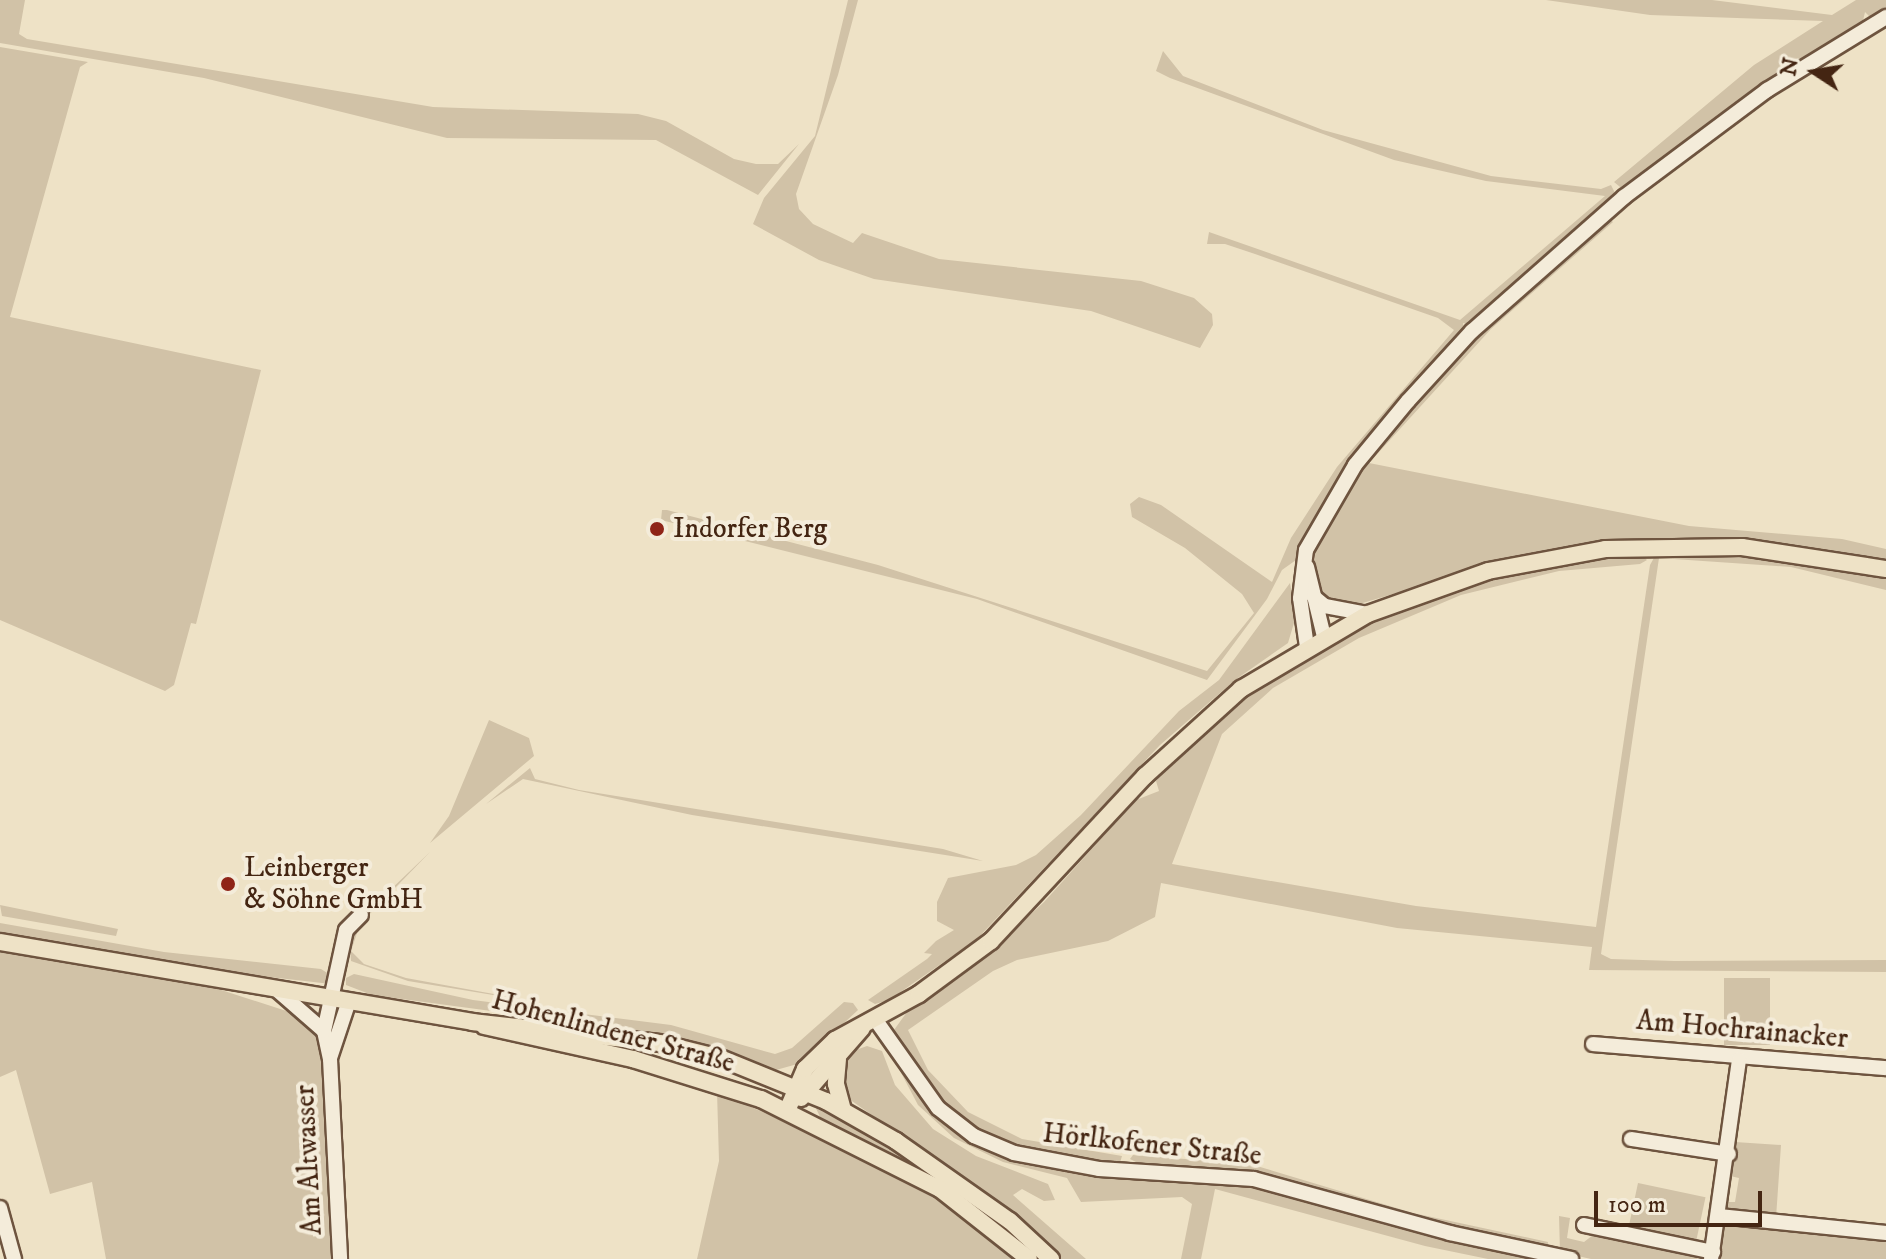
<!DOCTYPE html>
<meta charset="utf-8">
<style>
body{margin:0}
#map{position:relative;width:1886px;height:1259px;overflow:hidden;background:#eee2c6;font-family:"IM FELL DW Pica",serif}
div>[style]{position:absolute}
.green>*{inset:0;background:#d1c2a7;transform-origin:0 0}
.roads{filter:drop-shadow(2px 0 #6e543f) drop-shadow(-2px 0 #6e543f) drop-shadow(0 2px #6e543f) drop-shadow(0 -2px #6e543f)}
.minor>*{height:14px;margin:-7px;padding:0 7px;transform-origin:7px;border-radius:7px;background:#f4ecda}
.major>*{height:16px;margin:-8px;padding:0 8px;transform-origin:8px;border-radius:8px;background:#eee2c6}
.dots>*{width:22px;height:22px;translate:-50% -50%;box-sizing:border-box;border:4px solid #f4ecda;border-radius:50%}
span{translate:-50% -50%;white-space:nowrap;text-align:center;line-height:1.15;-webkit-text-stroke:8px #f4ecda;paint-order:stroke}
.poi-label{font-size:28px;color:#442512}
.left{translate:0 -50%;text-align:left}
.street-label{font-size:28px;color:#442512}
.north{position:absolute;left:1774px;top:32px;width:80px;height:80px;-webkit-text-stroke:6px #f4ecda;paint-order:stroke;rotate:282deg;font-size:22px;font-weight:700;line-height:32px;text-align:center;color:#442512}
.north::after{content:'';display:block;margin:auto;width:28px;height:36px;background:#442512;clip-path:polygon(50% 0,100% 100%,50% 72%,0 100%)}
.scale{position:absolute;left:1594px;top:1191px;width:168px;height:36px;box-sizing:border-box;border:4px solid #442512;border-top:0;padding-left:10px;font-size:24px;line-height:28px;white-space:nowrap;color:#442512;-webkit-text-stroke:6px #f4ecda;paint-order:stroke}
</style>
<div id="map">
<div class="green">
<i style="clip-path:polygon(0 0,25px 0,19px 34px,27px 39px,433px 107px,638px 114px,666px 121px,734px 159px,756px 164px,778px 164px,799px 144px,758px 195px,656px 140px,447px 138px,204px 78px,0 43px)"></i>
<i style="clip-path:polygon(848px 0,858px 0,838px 75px,796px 194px,799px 209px,813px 224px,853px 243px,862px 233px,939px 259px,1141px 281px,1194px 298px,1212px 314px,1213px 325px,1200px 348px,1091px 311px,874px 279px,819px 260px,753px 224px,764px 198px,815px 136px)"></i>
<i style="clip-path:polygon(1546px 0,1712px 0,1832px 15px,1856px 0,1886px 0,1886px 11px,1870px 17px,1865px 12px,1862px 25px,1784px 72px,1625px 191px,1614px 182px,1754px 65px,1823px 21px,1650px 15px)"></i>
<i style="clip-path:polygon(0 47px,88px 62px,80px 67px,10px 317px,261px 370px,196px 624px,191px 623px,174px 685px,165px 691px,0 620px)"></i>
<i style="clip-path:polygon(1163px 51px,1183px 76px,1323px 130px,1491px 176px,1601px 189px,1611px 185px,1617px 197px,1470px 325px,1463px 323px,1464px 331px,1344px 472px,1296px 560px,1282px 570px,1267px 599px,1207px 680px,977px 599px,661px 520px,662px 510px,667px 510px,878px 565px,1207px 671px,1254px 613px,1242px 594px,1185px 548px,1132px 517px,1130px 504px,1139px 497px,1161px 505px,1272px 582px,1291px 538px,1337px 467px,1454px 330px,1438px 318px,1255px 254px,1225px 244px,1207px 244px,1209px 232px,1460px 320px,1605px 196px,1486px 181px,1394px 160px,1170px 78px,1156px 71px)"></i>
<i style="clip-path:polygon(1609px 219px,1613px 222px,1491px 329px,1369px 463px,1689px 526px,1842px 539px,1886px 549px,1886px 563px,1727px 540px,1617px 541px,1514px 558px,1356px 605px,1331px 603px,1320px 594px,1313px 553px,1360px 467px,1515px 298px)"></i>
<i style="clip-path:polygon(1741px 553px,1886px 575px,1886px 590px,1791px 567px,1659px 558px,1601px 954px,1611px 959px,1674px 961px,1886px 960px,1886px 972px,1589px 970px,1592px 947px,1397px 928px,1161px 883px,1155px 917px,1108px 941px,1017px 960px,993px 971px,908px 1030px,928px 1070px,968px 1112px,1022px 1139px,1122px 1156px,1119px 1166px,1034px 1154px,979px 1132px,930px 1091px,895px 1037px,894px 1030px,907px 1012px,996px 947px,1044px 902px,1136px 800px,1159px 791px,1156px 781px,1164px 770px,1234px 707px,1285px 672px,1398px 608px,1482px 579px,1590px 556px,1642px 555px,1647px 560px,1640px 564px,1559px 571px,1461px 595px,1359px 638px,1273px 688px,1222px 734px,1172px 864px,1416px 906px,1596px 927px,1650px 565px,1655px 556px)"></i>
<i style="clip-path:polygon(1290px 583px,1296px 616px,1288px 643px,1235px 680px,1160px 745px,977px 939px,889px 1000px,875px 1004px,868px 1000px,927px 959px,932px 954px,924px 953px,936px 941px,954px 930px,937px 921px,937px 902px,948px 878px,1016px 865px,1036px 855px,1081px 815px,1179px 711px,1219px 680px)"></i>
<i style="clip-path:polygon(489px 720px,529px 738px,534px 756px,430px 843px,449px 816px)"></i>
<i style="clip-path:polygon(530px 768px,535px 779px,579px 790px,943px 849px,983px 861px,692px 815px,523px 779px,486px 804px)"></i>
<i style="clip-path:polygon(430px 852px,360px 924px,351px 951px,364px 964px,406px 978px,542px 1003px,408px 981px,351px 961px,350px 942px,365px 914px)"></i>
<i style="clip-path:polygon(0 905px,118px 929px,116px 936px,2px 916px)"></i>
<i style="clip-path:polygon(0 923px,164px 952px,321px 969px,332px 976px,331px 984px,192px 968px,0 935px)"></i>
<i style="clip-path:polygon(0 950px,218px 989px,305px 1017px,320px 1037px,338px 1259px,106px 1259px,92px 1182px,50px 1194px,16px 1070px,0 1077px)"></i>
<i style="clip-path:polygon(354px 974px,473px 1000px,671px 1025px,775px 1054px,792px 1048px,844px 1002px,853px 1003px,858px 1010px,801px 1063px,776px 1070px,656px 1033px,372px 995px,346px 985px,346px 978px)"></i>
<i style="left:1724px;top:978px;width:46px;height:67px"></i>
<i style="clip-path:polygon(867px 1046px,882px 1051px,895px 1085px,933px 1129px,976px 1156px,1048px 1184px,1055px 1200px,1044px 1201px,1022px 1189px,1013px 1195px,1086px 1259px,1057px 1259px,986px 1195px,849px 1099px,843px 1089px,843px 1066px,853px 1051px)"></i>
<i style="clip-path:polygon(898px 1067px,927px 1105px,958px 1132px,1023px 1163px,1095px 1174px,1252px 1185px,1399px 1228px,1542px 1259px,1488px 1259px,1425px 1246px,1215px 1189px,1201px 1259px,1181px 1259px,1192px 1204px,1182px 1197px,1081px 1202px,1067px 1178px,1003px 1162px,954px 1138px,918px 1105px)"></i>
<i style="clip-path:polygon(717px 1091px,920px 1185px,1022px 1259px,697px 1259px,719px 1161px)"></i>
<i style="clip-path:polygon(814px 1104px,876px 1137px,991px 1215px,1042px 1259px,932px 1177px,821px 1119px)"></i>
<i style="clip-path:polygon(1735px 1142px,1781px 1145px,1776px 1218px,1727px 1209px,1726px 1202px,1735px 1202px,1739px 1178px,1730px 1176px)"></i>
<i style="clip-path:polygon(1133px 1155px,1250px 1164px,1413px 1213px,1548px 1242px,1547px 1249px,1446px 1228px,1256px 1174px,1142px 1165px,1130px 1159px)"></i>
<i style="left:1638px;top:1183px;width:69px;height:47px;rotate:12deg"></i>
<i style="clip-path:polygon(1559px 1216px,1570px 1218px,1567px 1238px,1584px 1242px,1597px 1232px,1698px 1254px,1697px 1259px,1591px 1259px,1560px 1252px)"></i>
<i style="clip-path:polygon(1733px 1223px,1886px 1237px,1886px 1259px,1717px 1259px,1723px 1228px)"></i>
</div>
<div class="roads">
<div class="minor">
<i style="left:1307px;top:567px;width:72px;rotate:76.3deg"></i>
<i style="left:1313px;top:596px;width:16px;rotate:40deg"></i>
<i style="left:1325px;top:606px;width:44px;rotate:10.5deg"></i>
<i style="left:1307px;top:647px;width:49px;rotate:-98.1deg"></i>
<i style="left:1300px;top:598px;width:48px;rotate:-82.9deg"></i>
<i style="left:1306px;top:550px;width:98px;rotate:-60deg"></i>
<i style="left:1355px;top:465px;width:83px;rotate:-50.4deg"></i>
<i style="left:1408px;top:401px;width:95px;rotate:-47.6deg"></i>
<i style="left:1472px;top:331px;width:203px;rotate:-41.4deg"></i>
<i style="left:1624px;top:197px;width:179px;rotate:-36.8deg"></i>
<i style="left:1767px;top:90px;width:140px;rotate:-31.5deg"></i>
<i style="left:277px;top:990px;width:62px;rotate:41.1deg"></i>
<i style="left:324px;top:1031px;width:29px;rotate:78deg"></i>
<i style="left:330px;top:1059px;width:200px;rotate:87.1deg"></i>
<i style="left:875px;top:1019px;width:109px;rotate:54.7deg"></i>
<i style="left:938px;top:1108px;width:46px;rotate:37.9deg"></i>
<i style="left:974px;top:1136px;width:43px;rotate:23deg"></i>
<i style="left:1014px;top:1153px;width:86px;rotate:10.7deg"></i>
<i style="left:1099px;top:1169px;width:155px;rotate:3.7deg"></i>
<i style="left:1254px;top:1179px;width:203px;rotate:15.4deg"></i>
<i style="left:1450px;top:1233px;width:124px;rotate:12.1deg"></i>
<i style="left:324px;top:1031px;width:103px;rotate:-77.7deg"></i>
<i style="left:346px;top:930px;width:21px;rotate:-45deg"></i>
<i style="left:1593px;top:1044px;width:294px;rotate:4.7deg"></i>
<i style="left:330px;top:1058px;width:60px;rotate:-71.6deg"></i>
<i style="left:1631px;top:1139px;width:99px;rotate:8.7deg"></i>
<i style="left:0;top:1208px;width:53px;rotate:74.6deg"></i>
<i style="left:1719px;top:1216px;width:168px;rotate:5.8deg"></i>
<i style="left:1584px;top:1225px;width:132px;rotate:11.8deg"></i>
<i style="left:1711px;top:1259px;width:201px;rotate:-82deg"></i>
</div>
<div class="major">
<i style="left:0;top:942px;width:479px;rotate:9.6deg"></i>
<i style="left:472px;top:1022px;width:189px;rotate:6.4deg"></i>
<i style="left:660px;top:1043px;width:62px;rotate:14deg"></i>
<i style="left:720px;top:1058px;width:114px;rotate:22.1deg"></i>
<i style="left:826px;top:1101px;width:81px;rotate:29.7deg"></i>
<i style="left:896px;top:1141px;width:139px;rotate:35.1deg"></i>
<i style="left:1010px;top:1221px;width:56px;rotate:42.8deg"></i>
<i style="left:484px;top:1026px;width:153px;rotate:12.5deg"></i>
<i style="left:633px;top:1059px;width:134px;rotate:17.4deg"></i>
<i style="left:761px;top:1099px;width:200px;rotate:26.7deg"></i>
<i style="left:940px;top:1189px;width:113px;rotate:38.2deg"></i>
<i style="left:838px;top:1059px;width:25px;rotate:95deg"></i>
<i style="left:836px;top:1084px;width:27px;rotate:75deg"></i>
<i style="left:801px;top:1098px;width:93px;rotate:-48.9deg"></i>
<i style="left:787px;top:1111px;width:46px;rotate:-66.8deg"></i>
<i style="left:805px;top:1069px;width:42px;rotate:-44deg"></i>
<i style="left:835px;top:1040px;width:96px;rotate:-28.7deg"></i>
<i style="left:919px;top:994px;width:89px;rotate:-36.4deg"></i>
<i style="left:991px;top:941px;width:226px;rotate:-47deg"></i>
<i style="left:1145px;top:776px;width:130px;rotate:-42.2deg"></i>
<i style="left:1241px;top:689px;width:147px;rotate:-30.6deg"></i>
<i style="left:1368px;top:614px;width:127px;rotate:-19.7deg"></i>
<i style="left:1488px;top:571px;width:119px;rotate:-10.6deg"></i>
<i style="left:1605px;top:549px;width:137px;rotate:-0.8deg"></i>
<i style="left:1742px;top:547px;width:146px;rotate:8.7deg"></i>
</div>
</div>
<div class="dots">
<i style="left:657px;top:529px;background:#8f2418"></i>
<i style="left:228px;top:884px;background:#8f2418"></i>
</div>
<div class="poi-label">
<span class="left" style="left:673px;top:529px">Indorfer Berg</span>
<span class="left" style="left:244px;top:884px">Leinberger<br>&amp; Söhne GmbH</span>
</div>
<div class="street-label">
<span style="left:1742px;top:1030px;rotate:5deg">Am Hochrainacker</span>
<span style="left:613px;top:1032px;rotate:15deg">Hohenlindener Straße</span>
<span style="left:1152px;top:1145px;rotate:6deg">Hörlkofener Straße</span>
<span style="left:309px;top:1160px;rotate:-93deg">Am Altwasser</span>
</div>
<div class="north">N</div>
<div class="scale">100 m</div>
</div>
